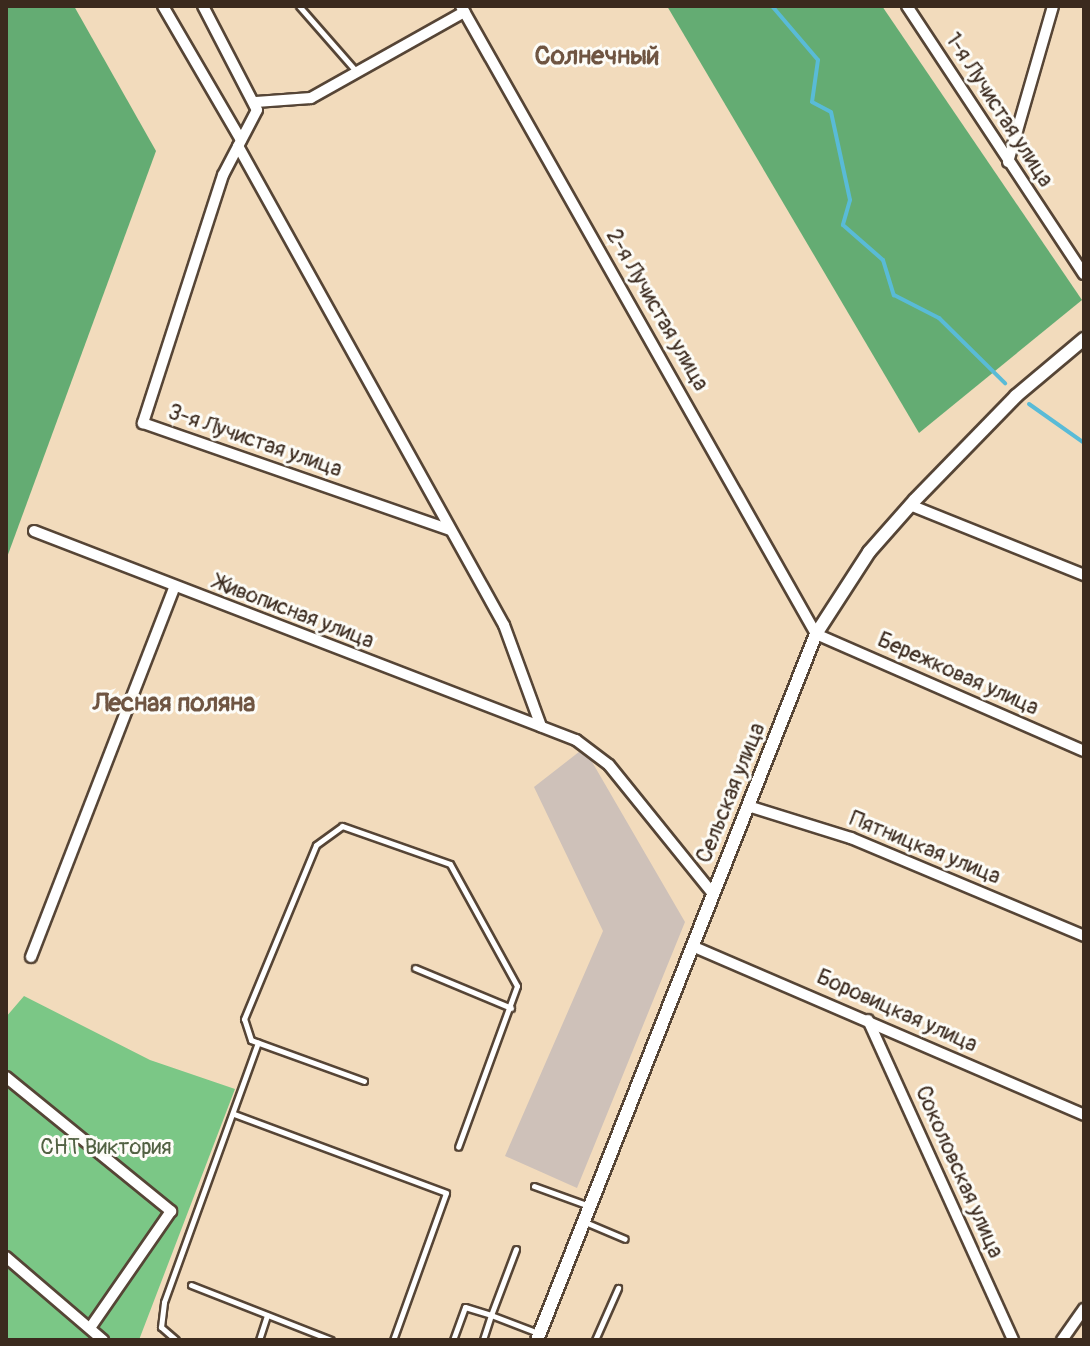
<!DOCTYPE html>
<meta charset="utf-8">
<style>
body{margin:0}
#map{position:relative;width:1090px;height:1346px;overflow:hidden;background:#f2dbbc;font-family:Pangolin,sans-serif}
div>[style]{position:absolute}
.industrial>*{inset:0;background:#cec1b9}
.green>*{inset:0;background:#7bc786}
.forest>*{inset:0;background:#64ac73}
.stream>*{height:4px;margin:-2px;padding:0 2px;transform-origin:2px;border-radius:2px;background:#59bbd7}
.roads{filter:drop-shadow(2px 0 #564536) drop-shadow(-2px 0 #564536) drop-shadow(0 2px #564536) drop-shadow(0 -2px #564536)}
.service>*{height:5px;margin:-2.5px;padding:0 2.5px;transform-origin:2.5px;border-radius:2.5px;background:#fff}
.minor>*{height:10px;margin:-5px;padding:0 5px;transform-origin:5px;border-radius:5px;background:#fff}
.tertiary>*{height:12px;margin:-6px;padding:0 6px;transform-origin:6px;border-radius:6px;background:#fff}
span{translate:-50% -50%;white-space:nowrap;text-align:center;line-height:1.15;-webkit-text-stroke:6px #fdfcf7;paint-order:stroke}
.street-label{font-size:22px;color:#3b2a1e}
.park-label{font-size:22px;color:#516142}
.quarter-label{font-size:26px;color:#6f5542;font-weight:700}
.frame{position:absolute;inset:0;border:8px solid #3b2a1e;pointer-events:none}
</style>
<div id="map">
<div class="industrial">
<i style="clip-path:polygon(584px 748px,685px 922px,577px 1188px,505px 1156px,603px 931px,534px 787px)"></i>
</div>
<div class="green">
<i style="clip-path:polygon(24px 996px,150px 1060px,235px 1089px,139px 1340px,6px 1340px,6px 1017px)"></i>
</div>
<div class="forest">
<i style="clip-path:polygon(6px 6px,74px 6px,156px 151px,6px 560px)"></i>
<i style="clip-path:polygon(667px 6px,882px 6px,1082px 300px,919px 433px)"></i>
</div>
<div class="stream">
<i style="left:772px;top:6px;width:71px;rotate:49.6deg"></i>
<i style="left:818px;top:60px;width:42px;rotate:98.1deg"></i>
<i style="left:812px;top:102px;width:21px;rotate:28deg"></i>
<i style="left:831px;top:112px;width:90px;rotate:77.8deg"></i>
<i style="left:850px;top:200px;width:26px;rotate:106deg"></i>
<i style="left:843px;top:225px;width:53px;rotate:41.2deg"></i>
<i style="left:883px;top:260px;width:37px;rotate:73deg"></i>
<i style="left:894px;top:295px;width:51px;rotate:27.1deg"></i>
<i style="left:939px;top:318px;width:93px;rotate:44.6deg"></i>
<i style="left:1029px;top:404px;width:67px;rotate:35.3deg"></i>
</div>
<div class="roads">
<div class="service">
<i style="left:299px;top:6px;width:86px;rotate:48.8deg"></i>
<i style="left:415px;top:968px;width:104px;rotate:22.6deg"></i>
<i style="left:364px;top:1081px;width:120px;rotate:-160.1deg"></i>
<i style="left:251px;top:1040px;width:22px;rotate:-108deg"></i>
<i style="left:244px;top:1019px;width:188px;rotate:-67.5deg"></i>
<i style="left:316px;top:845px;width:32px;rotate:-36deg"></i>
<i style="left:342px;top:826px;width:114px;rotate:19.4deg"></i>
<i style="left:450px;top:864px;width:139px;rotate:61.2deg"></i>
<i style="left:517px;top:986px;width:171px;rotate:110.1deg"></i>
<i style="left:234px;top:1114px;width:226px;rotate:20.4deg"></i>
<i style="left:446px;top:1193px;width:156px;rotate:109.8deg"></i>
<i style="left:534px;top:1186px;width:59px;rotate:20deg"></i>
<i style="left:585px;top:1222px;width:43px;rotate:23deg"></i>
<i style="left:516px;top:1249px;width:71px;rotate:110.7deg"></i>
<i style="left:491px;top:1315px;width:50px;rotate:21deg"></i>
<i style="left:191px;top:1285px;width:150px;rotate:21.4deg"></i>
<i style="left:176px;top:1340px;width:20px;rotate:-139deg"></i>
<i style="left:161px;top:1327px;width:25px;rotate:-83deg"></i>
<i style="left:164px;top:1302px;width:276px;rotate:-70.1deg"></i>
<i style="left:259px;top:1340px;width:26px;rotate:-72deg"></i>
<i style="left:453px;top:1340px;width:35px;rotate:-70deg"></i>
<i style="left:465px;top:1307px;width:27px;rotate:17deg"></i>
<i style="left:491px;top:1315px;width:26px;rotate:108deg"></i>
<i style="left:595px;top:1340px;width:57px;rotate:-66.1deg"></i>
</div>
<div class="minor">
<i style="left:163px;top:6px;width:155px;rotate:59.8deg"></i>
<i style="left:203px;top:6px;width:117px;rotate:62.6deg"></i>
<i style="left:257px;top:110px;width:73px;rotate:117.6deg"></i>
<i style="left:223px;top:175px;width:261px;rotate:107.9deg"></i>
<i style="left:143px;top:423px;width:325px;rotate:19.2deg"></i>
<i style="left:461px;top:6px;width:721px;rotate:60.52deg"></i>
<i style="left:816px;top:634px;width:292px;rotate:23.6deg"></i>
<i style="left:907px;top:6px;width:321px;rotate:56.6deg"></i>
<i style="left:256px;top:102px;width:55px;rotate:-4.2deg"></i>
<i style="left:311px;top:98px;width:176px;rotate:-29.3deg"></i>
<i style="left:238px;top:146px;width:548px;rotate:60.96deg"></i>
<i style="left:504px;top:625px;width:108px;rotate:69.9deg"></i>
<i style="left:1008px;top:162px;width:162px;rotate:-73.9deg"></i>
<i style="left:910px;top:505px;width:188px;rotate:21.9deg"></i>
<i style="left:34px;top:531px;width:581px;rotate:21.09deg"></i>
<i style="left:576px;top:740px;width:41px;rotate:37.1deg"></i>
<i style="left:609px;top:765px;width:166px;rotate:51.1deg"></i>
<i style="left:748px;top:806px;width:108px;rotate:17.3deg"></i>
<i style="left:851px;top:838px;width:253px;rotate:22.8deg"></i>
<i style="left:692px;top:946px;width:427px;rotate:23.3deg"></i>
<i style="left:31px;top:957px;width:396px;rotate:-68.8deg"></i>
<i style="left:868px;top:1020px;width:351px;rotate:65.6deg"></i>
<i style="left:6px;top:1077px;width:213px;rotate:39.1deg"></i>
<i style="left:171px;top:1211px;width:142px;rotate:124.7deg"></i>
<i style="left:6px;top:1257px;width:128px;rotate:40.6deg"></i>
<i style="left:1062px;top:1340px;width:38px;rotate:-55deg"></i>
</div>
<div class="tertiary">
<i style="left:537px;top:1340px;width:759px;rotate:-68.44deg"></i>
<i style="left:816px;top:634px;width:98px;rotate:-57.1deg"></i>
<i style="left:869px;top:552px;width:69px;rotate:-48.5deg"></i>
<i style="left:915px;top:500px;width:145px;rotate:-45.8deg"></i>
<i style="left:1016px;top:396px;width:89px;rotate:-40deg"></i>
</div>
</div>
<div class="street-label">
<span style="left:999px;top:110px;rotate:57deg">1-я Лучистая улица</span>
<span style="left:657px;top:310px;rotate:60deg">2-я Лучистая улица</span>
<span style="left:255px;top:441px;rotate:19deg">3-я Лучистая улица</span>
<span style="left:294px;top:612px;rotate:21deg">Живописная улица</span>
<span style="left:958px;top:674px;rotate:24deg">Бережковая улица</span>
<span style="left:731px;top:793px;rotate:-68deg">Сельская улица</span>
<span style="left:925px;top:848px;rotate:22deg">Пятницкая улица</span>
<span style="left:897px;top:1011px;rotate:24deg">Боровицкая улица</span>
<span style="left:959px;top:1172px;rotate:66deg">Соколовская улица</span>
</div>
<div class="park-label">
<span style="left:106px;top:1148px">СНТ Виктория</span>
</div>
<div class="quarter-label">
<span style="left:597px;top:57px">Солнечный</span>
<span style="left:174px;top:704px">Лесная поляна</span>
</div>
<div class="frame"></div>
</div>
